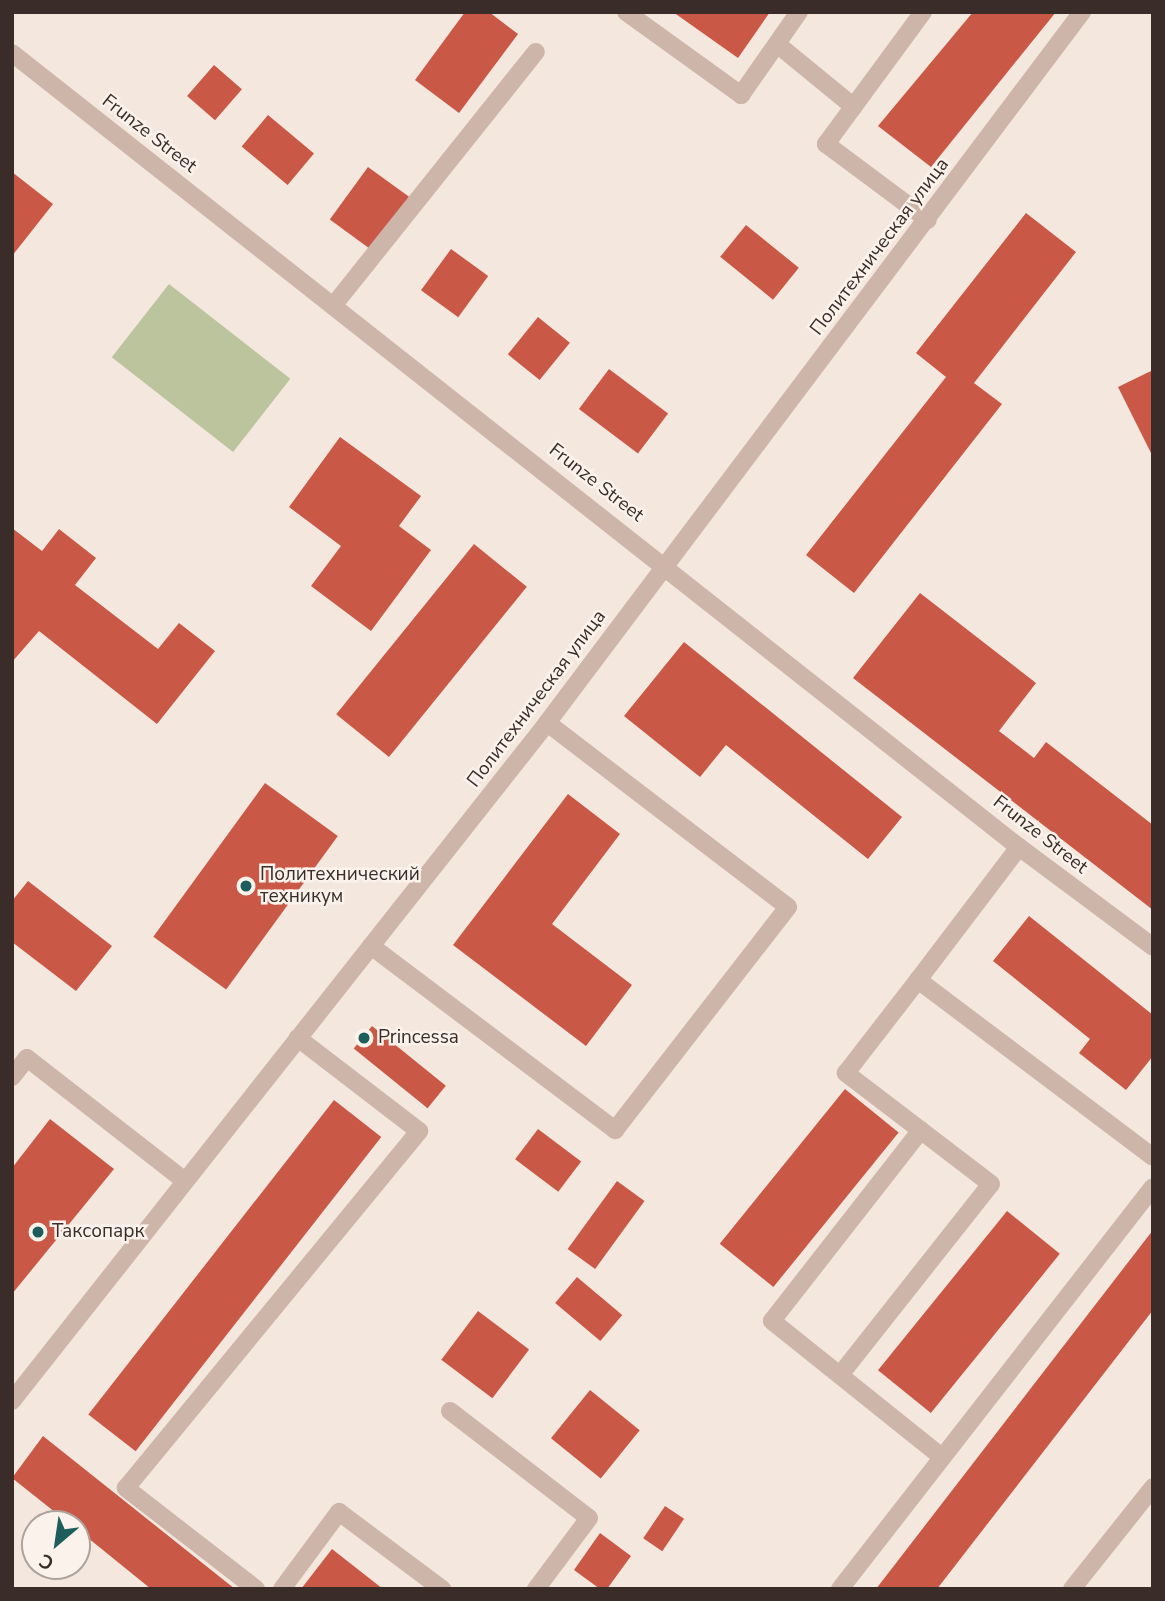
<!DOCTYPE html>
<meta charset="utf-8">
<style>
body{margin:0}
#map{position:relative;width:1165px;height:1601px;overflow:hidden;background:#f4e7de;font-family:"Nunito Sans",sans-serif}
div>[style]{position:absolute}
.green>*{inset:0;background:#bbc49d;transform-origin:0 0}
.building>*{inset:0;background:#ca5846;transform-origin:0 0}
.minor>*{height:18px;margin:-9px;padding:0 9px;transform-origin:9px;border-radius:9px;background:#cdb6a9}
.dots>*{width:19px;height:19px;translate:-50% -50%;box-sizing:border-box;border:4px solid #fbf2eb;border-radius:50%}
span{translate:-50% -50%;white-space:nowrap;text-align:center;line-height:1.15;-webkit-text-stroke:5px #fbf2eb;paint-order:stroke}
.street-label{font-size:19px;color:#3a2d29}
.poi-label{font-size:19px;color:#3a2d29}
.left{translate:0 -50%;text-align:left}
.frame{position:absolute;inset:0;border:14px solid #3a2d29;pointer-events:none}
.north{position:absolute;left:21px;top:1510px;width:70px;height:70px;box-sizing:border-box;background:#fbf2eb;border:2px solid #aea39d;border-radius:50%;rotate:209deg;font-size:19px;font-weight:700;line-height:28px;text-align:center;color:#3a2d29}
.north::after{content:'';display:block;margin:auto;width:24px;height:32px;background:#1d5d5b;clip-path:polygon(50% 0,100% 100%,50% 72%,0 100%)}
</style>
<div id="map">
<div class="green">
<i style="left:169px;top:284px;width:154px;height:93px;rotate:38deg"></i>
</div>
<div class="building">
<i style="clip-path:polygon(465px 12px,489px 12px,518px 34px,459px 113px,415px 80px)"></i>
<i style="clip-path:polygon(673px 12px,770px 12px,738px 58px)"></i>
<i style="clip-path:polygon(973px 12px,1056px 12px,931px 167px,878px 126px)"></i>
<i style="left:214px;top:65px;width:37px;height:41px;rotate:41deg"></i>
<i style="left:268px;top:115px;width:60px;height:41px;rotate:40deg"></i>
<i style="left:368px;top:167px;width:52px;height:65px;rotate:36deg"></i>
<i style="clip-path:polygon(12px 172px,53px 204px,12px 256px)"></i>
<i style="clip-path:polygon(1026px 213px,1076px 252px,974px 383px,1002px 404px,854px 593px,806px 555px,946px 377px,916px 353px)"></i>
<i style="left:746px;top:225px;width:68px;height:41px;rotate:39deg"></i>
<i style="left:451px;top:249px;width:46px;height:51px;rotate:36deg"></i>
<i style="left:538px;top:317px;width:41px;height:48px;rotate:39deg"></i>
<i style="left:609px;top:369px;width:74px;height:50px;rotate:37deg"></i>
<i style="clip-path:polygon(1153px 370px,1153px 457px,1118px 387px)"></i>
<i style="clip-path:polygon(340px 437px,421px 496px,399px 526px,431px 550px,371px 631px,311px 586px,341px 546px,289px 507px)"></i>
<i style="clip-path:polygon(12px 528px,42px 551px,59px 529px,96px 558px,75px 585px,158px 649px,179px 623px,215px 651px,157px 724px,39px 631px,12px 662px)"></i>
<i style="left:474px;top:544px;width:68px;height:219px;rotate:39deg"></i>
<i style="clip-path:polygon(920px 593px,1036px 683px,999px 731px,1034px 758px,1046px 742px,1153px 825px,1153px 910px,853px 678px)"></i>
<i style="clip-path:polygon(684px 642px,902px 817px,868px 859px,726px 745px,700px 777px,624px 716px)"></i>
<i style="left:265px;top:783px;width:90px;height:190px;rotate:36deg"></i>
<i style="clip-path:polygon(568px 794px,620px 834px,552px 924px,632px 985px,586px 1046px,453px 945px)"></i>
<i style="clip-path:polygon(28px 881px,112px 946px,76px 991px,12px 942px,12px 901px)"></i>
<i style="clip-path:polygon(1029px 916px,1153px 1015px,1153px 1056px,1126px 1090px,1079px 1053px,1090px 1039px,993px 961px)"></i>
<i style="left:372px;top:1026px;width:95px;height:29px;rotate:39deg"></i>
<i style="left:845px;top:1089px;width:69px;height:199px;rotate:39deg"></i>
<i style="left:334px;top:1100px;width:60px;height:399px;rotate:38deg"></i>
<i style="clip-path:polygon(50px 1119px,114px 1169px,12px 1294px,12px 1168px)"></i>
<i style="left:538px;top:1129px;width:54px;height:38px;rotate:37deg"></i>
<i style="left:617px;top:1181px;width:34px;height:84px;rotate:36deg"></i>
<i style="left:1007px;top:1211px;width:68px;height:205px;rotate:39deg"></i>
<i style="clip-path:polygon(1153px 1230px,1153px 1310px,937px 1589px,876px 1589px)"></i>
<i style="left:577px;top:1277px;width:59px;height:34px;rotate:40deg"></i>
<i style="left:478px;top:1311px;width:64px;height:61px;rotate:37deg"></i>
<i style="left:590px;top:1390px;width:64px;height:62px;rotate:39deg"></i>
<i style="clip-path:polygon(43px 1436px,235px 1589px,151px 1589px,77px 1529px,77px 1524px,70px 1524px,12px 1478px)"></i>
<i style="left:665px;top:1506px;width:23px;height:39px;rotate:34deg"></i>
<i style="clip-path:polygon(600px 1533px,631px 1556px,607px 1589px,600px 1589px,574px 1570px)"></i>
<i style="clip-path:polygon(332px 1549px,383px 1589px,301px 1589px)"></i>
</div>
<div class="minor">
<i style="left:626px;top:12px;width:142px;rotate:35.8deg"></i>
<i style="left:741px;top:95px;width:101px;rotate:-55.1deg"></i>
<i style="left:923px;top:12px;width:164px;rotate:126.3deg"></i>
<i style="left:826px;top:144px;width:127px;rotate:36.7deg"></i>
<i style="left:777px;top:44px;width:99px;rotate:39.3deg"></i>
<i style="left:12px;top:53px;width:1282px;rotate:38.26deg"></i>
<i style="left:1019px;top:847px;width:167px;rotate:36.7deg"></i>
<i style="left:333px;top:306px;width:325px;rotate:-51.4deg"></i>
<i style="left:1019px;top:847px;width:167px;rotate:127.2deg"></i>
<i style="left:918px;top:980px;width:294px;rotate:37deg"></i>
<i style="left:371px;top:946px;width:306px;rotate:37deg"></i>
<i style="left:615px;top:1130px;width:282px;rotate:-52.2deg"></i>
<i style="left:788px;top:907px;width:303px;rotate:-142.6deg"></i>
<i style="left:12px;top:1077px;width:24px;rotate:-52deg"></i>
<i style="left:27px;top:1058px;width:200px;rotate:37.9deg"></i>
<i style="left:921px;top:1130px;width:242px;rotate:128deg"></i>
<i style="left:772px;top:1321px;width:218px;rotate:38.7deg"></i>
<i style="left:840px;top:1375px;width:243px;rotate:-51.7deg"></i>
<i style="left:991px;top:1184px;width:183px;rotate:-142.6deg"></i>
<i style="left:846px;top:1073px;width:118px;rotate:-52.3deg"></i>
<i style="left:12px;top:1401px;width:864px;rotate:-51.72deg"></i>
<i style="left:547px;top:723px;width:890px;rotate:-53.04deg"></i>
<i style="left:450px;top:1411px;width:175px;rotate:37.6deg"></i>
<i style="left:589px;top:1518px;width:89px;rotate:126.7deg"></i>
<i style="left:256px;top:1589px;width:165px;rotate:-142.2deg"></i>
<i style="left:126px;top:1488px;width:462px;rotate:-50.6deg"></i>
<i style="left:419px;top:1131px;width:153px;rotate:-142.5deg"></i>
<i style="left:282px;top:1589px;width:96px;rotate:-53.5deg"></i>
<i style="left:339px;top:1512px;width:129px;rotate:36.8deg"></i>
<i style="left:840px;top:1589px;width:509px;rotate:-52.1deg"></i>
<i style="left:1072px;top:1589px;width:130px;rotate:-51.5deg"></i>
</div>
<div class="dots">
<i style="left:246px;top:886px;background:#1d5d5b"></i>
<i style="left:364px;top:1038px;background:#1d5d5b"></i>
<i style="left:38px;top:1232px;background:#1d5d5b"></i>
</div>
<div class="street-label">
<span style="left:149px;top:134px;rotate:38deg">Frunze Street</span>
<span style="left:880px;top:247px;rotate:-53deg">Политехническая улица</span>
<span style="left:596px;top:483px;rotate:38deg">Frunze Street</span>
<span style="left:537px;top:699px;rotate:-53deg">Политехническая улица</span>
<span style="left:1040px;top:835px;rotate:38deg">Frunze Street</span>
</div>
<div class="poi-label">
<span class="left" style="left:260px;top:886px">Политехнический<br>техникум</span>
<span class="left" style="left:378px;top:1038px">Princessa</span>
<span class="left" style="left:52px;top:1232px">Таксопарк</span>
</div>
<div class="frame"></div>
<div class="north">С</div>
</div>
